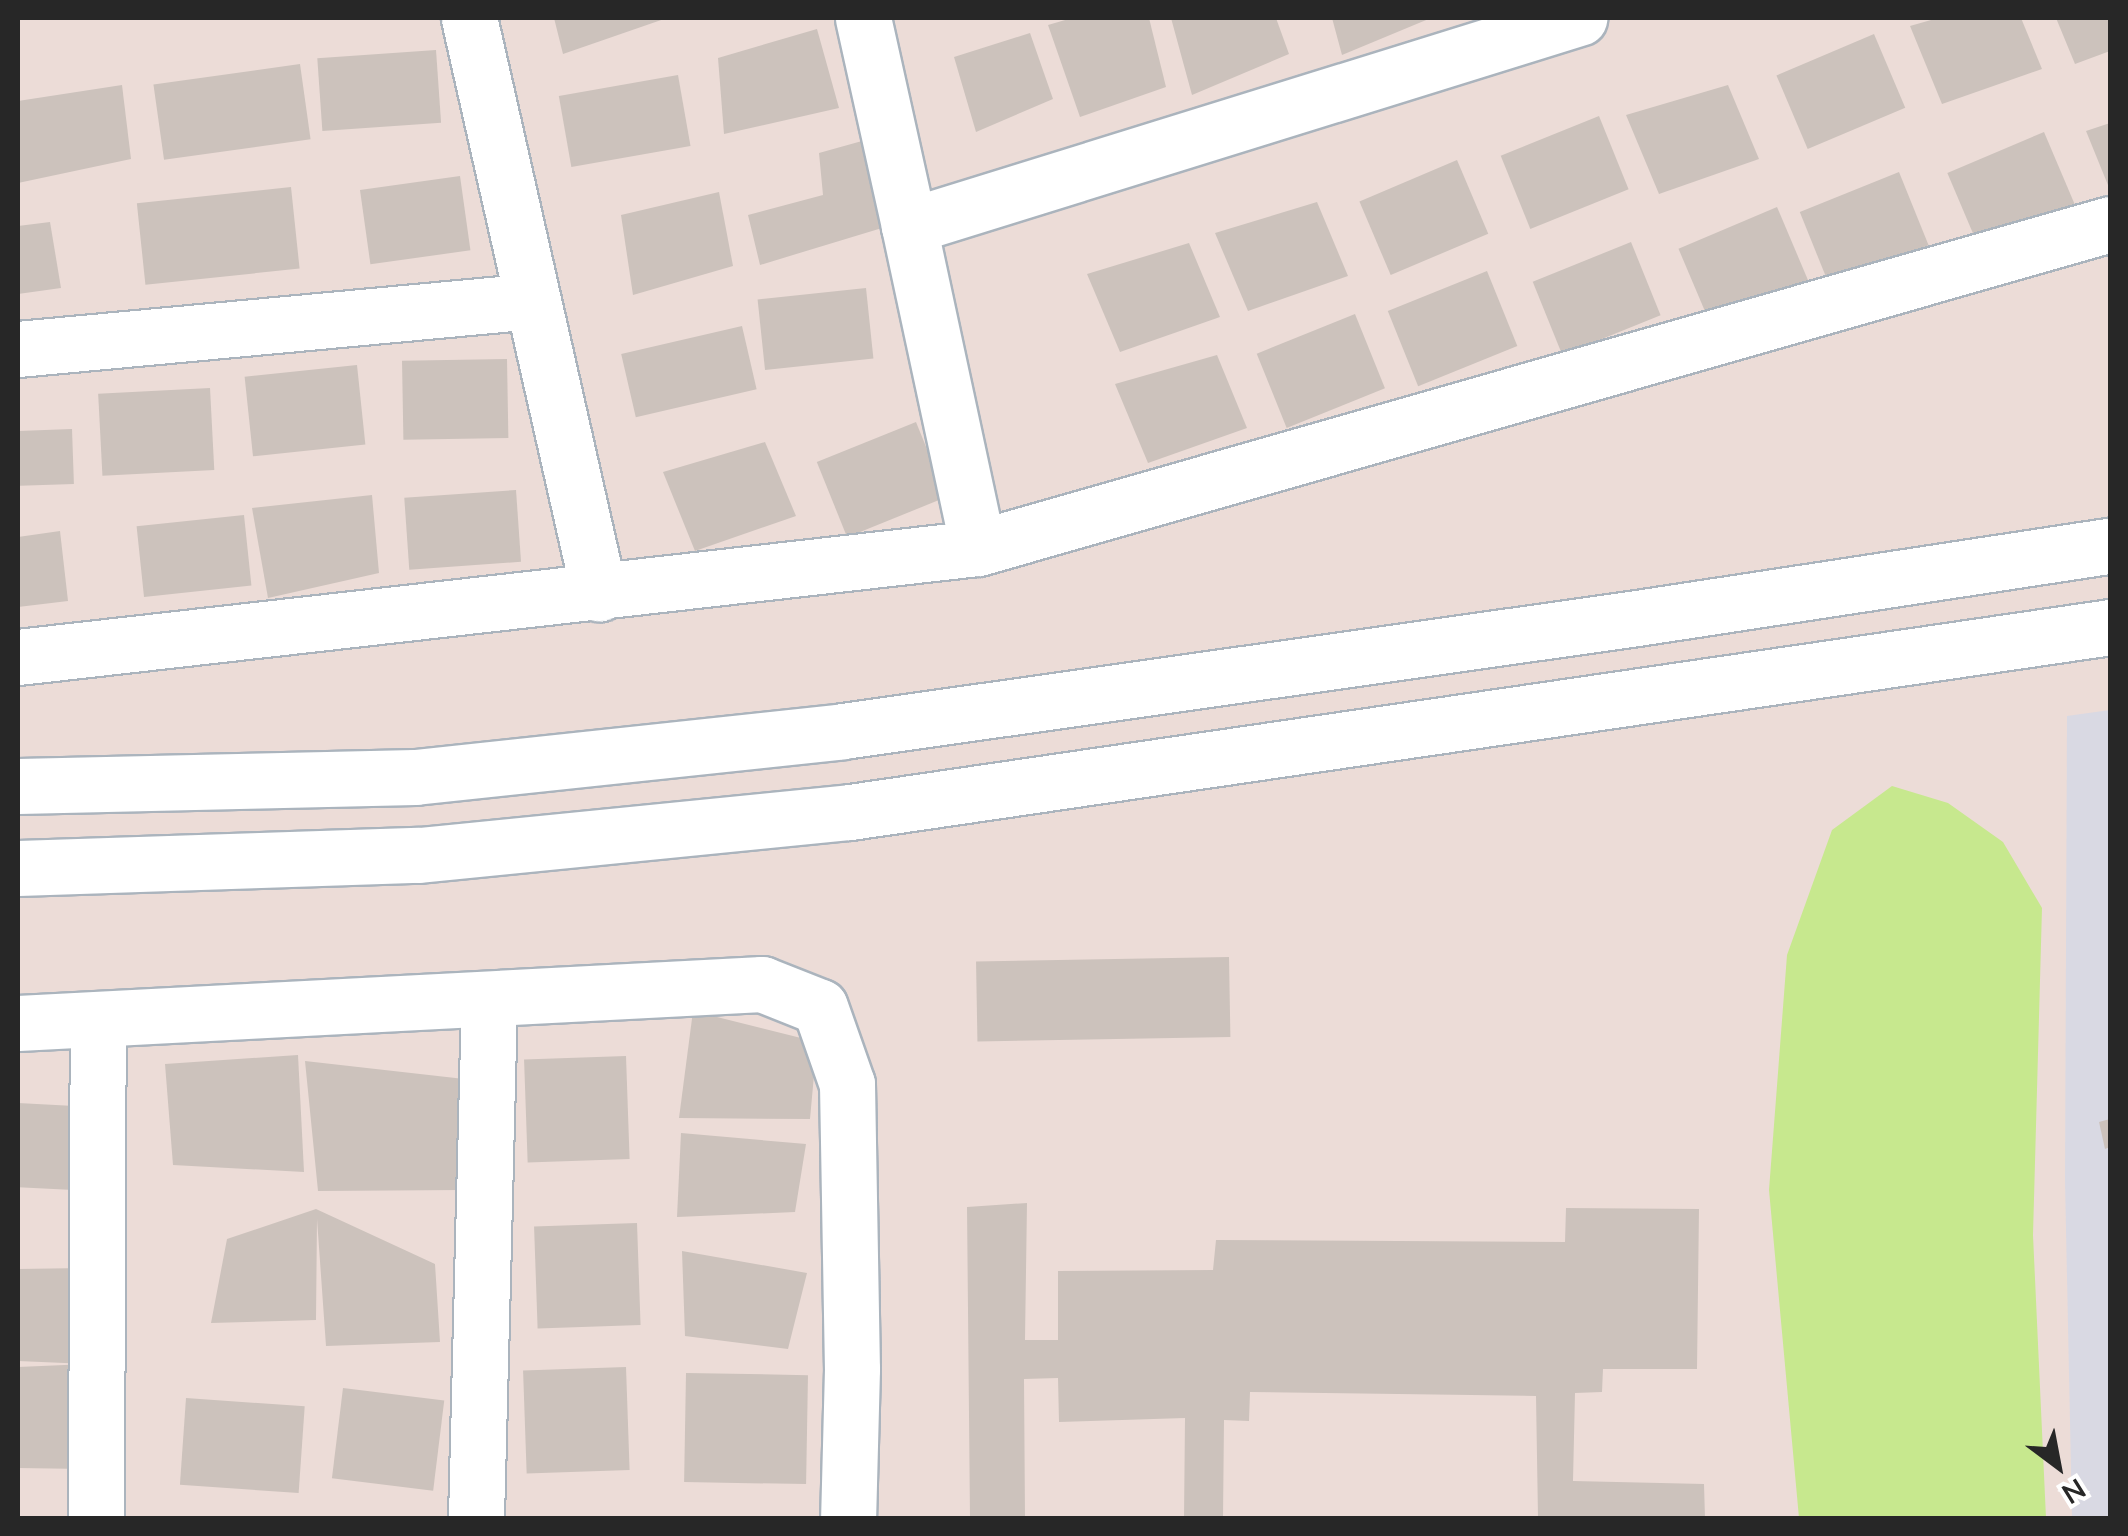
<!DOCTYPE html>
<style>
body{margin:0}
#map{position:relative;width:2128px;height:1536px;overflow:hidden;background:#ecdcd7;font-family:Mulish,sans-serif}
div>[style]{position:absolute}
.industrial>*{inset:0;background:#d9d9e3}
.green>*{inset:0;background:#c7e88e}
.building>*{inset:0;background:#ccc2bc;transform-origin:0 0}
.roads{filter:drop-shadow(2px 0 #abb4bd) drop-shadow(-2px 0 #abb4bd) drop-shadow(0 2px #abb4bd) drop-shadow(0 -2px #abb4bd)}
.street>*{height:55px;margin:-27.5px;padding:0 27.5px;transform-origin:27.5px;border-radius:27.5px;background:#fff}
.secondary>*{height:55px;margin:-27.5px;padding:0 27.5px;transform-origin:27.5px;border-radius:27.5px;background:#fff}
span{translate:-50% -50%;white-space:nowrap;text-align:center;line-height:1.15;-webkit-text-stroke:8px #fff;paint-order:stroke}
.frame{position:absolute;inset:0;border:20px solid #272727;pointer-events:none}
.north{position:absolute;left:2008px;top:1416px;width:100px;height:100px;-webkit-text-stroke:8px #fff;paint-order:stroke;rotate:148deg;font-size:28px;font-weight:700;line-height:40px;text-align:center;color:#272727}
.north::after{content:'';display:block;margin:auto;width:35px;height:45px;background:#272727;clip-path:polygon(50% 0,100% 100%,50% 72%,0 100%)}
</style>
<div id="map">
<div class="industrial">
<i style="clip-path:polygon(2110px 710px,2110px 1518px,2072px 1518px,2065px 1181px,2067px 716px)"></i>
</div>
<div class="green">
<i style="clip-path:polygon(1892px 786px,1948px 803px,2003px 842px,2042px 908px,2033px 1235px,2046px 1518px,1799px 1518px,1769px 1190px,1787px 955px,1832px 830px)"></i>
</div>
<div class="building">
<i style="clip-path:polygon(554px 18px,667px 18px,563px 54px)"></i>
<i style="clip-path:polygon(1072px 18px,1149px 18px,1166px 87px,1080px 117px,1048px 25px)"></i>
<i style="clip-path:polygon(1171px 18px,1276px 18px,1289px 54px,1192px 95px)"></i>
<i style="clip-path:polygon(1332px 18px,1431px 18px,1342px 55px)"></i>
<i style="clip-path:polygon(1938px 18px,2021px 18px,2042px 69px,1942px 104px,1910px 26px)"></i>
<i style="clip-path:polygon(2056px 18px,2110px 18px,2110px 51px,2075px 64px)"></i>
<i style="clip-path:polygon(817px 29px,839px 108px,724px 134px,718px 58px)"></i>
<i style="clip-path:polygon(1030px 33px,1053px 99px,976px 132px,954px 57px)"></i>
<i style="left:1874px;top:34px;width:80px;height:106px;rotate:67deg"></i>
<i style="left:436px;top:50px;width:73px;height:119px;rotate:86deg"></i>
<i style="left:300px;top:64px;width:76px;height:148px;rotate:82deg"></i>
<i style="left:678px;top:75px;width:72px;height:121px;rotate:80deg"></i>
<i style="clip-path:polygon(122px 85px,131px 159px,18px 183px,18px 101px)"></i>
<i style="clip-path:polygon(1728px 85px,1759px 159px,1659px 194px,1626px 115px)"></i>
<i style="left:1599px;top:116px;width:79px;height:106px;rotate:68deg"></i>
<i style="clip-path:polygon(2110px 123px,2110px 190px,2086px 131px)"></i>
<i style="left:2044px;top:132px;width:81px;height:105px;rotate:67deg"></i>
<i style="clip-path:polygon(862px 141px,882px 228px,760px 265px,748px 215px,823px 195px,819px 153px)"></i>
<i style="left:1457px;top:160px;width:80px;height:106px;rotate:67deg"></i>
<i style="left:1899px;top:172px;width:79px;height:107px;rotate:68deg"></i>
<i style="left:460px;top:176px;width:75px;height:101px;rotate:82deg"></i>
<i style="left:291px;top:187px;width:82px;height:155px;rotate:84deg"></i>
<i style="clip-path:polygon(719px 192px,733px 266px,633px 295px,621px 215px)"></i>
<i style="clip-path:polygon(1317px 202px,1348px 276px,1248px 311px,1215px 233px)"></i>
<i style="left:1777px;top:207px;width:80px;height:107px;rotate:67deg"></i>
<i style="clip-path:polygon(50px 222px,61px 288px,18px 294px,18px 226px)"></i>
<i style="left:1631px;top:242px;width:79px;height:106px;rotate:68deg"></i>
<i style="clip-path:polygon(1189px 243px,1220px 317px,1120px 352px,1087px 274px)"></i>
<i style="left:1487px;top:271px;width:81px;height:107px;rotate:68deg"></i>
<i style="left:866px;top:288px;width:71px;height:109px;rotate:84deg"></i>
<i style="left:1355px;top:314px;width:80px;height:106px;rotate:68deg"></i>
<i style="left:742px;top:326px;width:65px;height:124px;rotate:77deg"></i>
<i style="clip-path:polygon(1217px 355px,1247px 428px,1148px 463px,1115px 384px)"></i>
<i style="left:507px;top:359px;width:79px;height:105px;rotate:89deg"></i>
<i style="left:357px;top:365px;width:80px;height:113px;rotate:84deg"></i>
<i style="left:210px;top:388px;width:82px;height:112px;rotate:87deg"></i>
<i style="left:916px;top:422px;width:81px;height:107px;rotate:68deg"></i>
<i style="left:72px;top:429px;width:55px;height:54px;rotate:88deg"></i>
<i style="clip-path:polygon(765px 442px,796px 516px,695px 551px,663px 472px)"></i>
<i style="left:516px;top:490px;width:72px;height:112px;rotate:86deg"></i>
<i style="clip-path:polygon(372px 495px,379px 573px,268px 598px,252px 508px)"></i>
<i style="left:244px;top:515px;width:71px;height:108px;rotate:84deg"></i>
<i style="clip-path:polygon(60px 531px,68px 601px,18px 607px,18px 537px)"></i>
<i style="left:1229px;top:957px;width:80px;height:253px;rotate:89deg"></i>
<i style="clip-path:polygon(693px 1011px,817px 1042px,810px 1119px,679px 1118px)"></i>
<i style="clip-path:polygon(298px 1055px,304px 1172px,173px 1165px,165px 1064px)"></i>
<i style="left:626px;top:1056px;width:103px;height:102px;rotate:88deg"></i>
<i style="clip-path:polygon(305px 1061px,473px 1080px,462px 1190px,318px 1191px)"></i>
<i style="left:18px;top:1103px;width:80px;height:84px;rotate:3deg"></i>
<i style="clip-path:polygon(2110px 1119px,2110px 1147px,2105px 1149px,2099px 1122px)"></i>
<i style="clip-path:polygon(681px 1133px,806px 1144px,795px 1212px,677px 1217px)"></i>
<i style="clip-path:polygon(1027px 1203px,1025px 1340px,1058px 1340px,1058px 1271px,1213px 1270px,1216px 1240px,1565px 1242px,1566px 1208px,1699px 1209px,1697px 1369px,1603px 1369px,1602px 1392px,1575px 1393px,1573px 1481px,1704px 1484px,1705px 1518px,1538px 1518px,1536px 1396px,1250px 1392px,1249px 1421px,1224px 1420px,1223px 1518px,1184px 1518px,1185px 1418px,1059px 1422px,1058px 1378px,1024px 1379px,1025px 1518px,970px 1518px,967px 1207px)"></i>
<i style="clip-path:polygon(316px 1209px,435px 1264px,440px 1342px,326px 1346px,317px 1219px,316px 1320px,211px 1323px,227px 1239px)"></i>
<i style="left:637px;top:1223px;width:102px;height:103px;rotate:88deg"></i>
<i style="clip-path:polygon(682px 1251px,807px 1273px,788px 1349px,685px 1336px)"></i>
<i style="clip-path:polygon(84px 1268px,95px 1363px,84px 1469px,18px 1468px,18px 1367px,88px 1364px,18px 1361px,18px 1269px)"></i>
<i style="left:626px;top:1367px;width:103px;height:103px;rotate:88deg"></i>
<i style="left:686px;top:1373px;width:122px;height:109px;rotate:1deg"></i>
<i style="left:343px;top:1388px;width:102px;height:91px;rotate:7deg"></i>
<i style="left:186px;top:1398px;width:119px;height:87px;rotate:4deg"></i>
</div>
<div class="roads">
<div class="street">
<i style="left:469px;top:18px;width:590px;rotate:77.26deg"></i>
<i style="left:863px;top:18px;width:213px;rotate:77.5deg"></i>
<i style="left:909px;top:226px;width:702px;rotate:-17.25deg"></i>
<i style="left:909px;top:226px;width:329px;rotate:77.9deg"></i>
<i style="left:18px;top:349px;width:517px;rotate:-5.32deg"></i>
<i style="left:18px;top:657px;width:966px;rotate:-6.48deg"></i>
<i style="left:978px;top:548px;width:1177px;rotate:-15.97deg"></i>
<i style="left:18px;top:1023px;width:745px;rotate:-3deg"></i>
<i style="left:762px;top:984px;width:62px;rotate:21.6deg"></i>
<i style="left:820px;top:1007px;width:82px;rotate:70.7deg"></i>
<i style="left:847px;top:1084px;width:285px;rotate:89deg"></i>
<i style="left:852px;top:1369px;width:149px;rotate:91.5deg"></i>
<i style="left:96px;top:1518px;width:499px;rotate:-89.8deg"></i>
<i style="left:476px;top:1518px;width:518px;rotate:-88.56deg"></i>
</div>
<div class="secondary">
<i style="left:18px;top:786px;width:397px;rotate:-1.3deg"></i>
<i style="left:415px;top:777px;width:430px;rotate:-6.1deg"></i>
<i style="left:843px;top:731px;width:802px;rotate:-8.1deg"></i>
<i style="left:1637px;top:618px;width:478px;rotate:-8.7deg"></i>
<i style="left:18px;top:868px;width:401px;rotate:-1.9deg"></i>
<i style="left:419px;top:855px;width:433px;rotate:-5.7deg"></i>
<i style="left:850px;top:812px;width:1274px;rotate:-8.35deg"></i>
</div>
</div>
<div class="frame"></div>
<div class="north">N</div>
</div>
